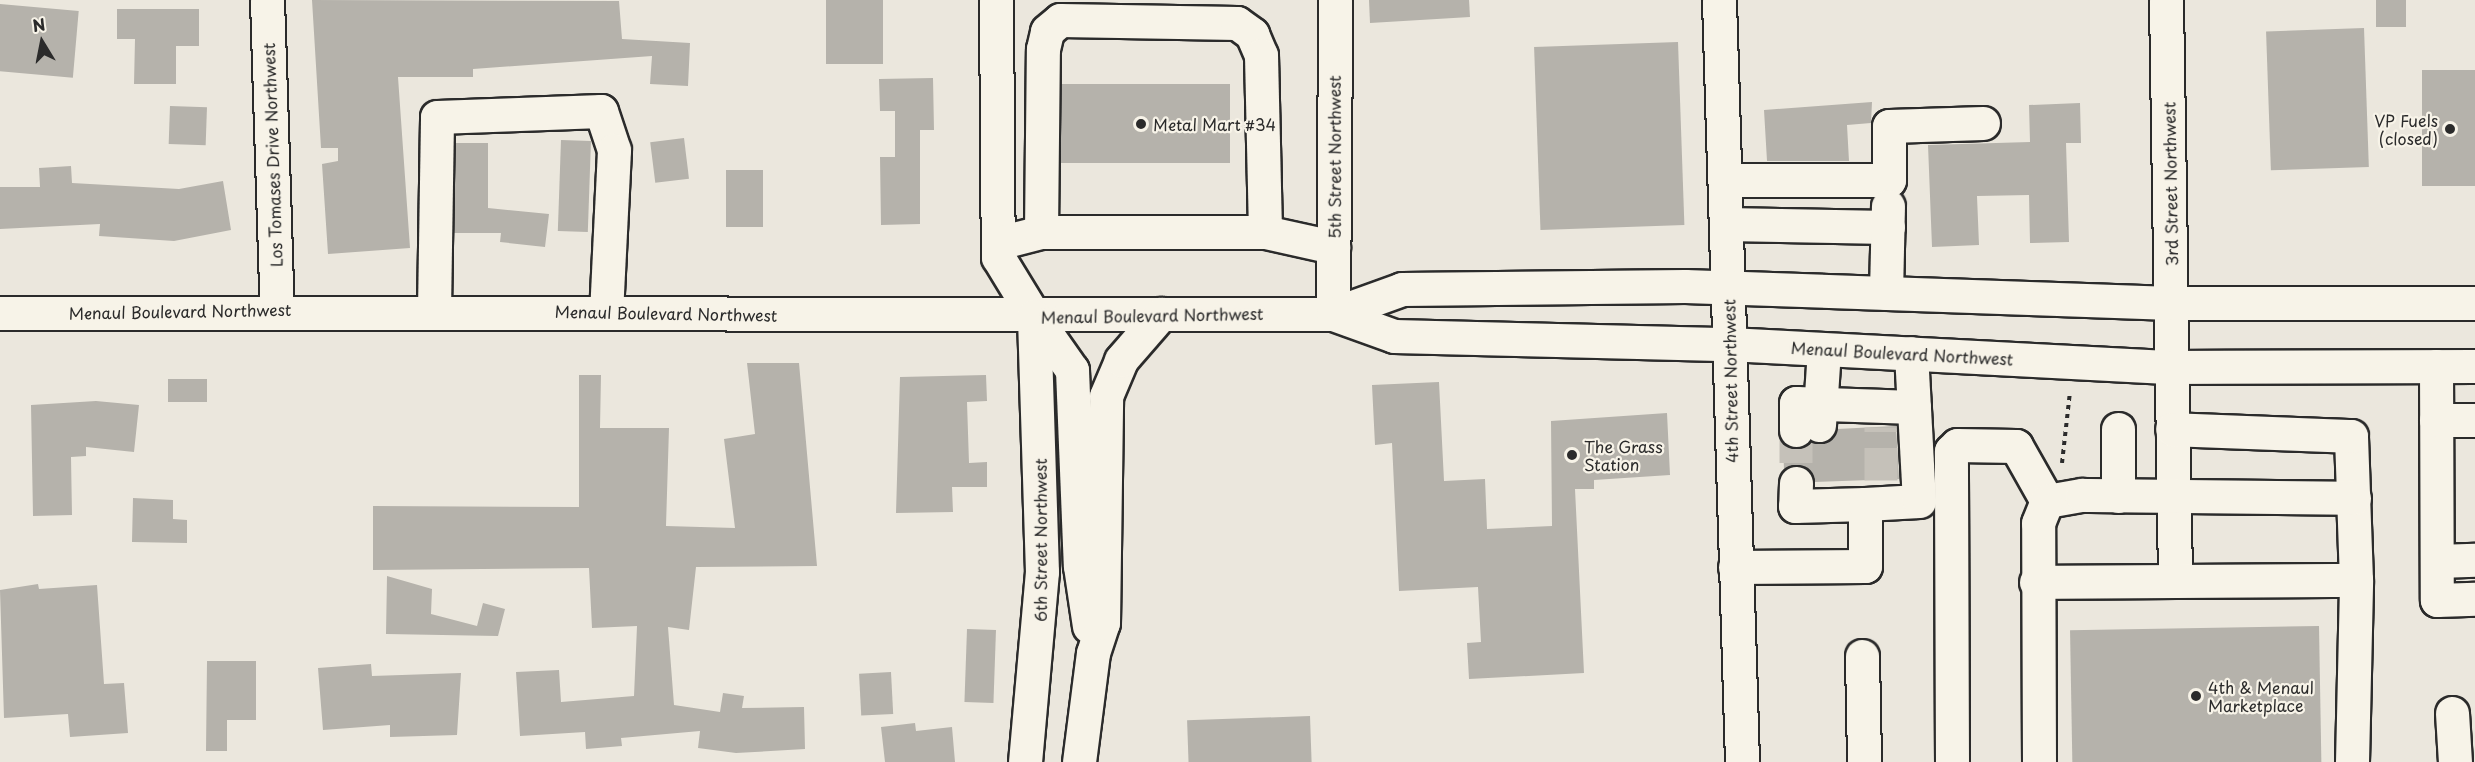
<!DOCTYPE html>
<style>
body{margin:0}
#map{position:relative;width:2475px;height:762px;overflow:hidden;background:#ebe7dd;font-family:"Playpen Sans",sans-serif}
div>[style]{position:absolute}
.building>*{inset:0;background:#b5b2ab;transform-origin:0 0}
.minor-tunnel>*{height:33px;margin-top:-16.5px;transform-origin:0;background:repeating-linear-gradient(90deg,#c5c1b9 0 33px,transparent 0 49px)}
.path>*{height:4px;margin-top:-2px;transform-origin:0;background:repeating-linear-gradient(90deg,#2b2b2b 0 4.5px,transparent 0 9px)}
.roads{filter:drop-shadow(2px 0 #2b2b2b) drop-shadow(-2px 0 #2b2b2b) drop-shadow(0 2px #2b2b2b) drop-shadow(0 -2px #2b2b2b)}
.minor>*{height:33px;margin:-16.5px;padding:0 16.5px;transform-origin:16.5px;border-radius:16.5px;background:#f7f3e8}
.major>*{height:33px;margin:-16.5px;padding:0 16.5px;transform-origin:16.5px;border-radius:16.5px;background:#f7f3e8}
.dots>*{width:16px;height:16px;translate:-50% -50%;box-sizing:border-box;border:3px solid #f7f3e8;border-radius:50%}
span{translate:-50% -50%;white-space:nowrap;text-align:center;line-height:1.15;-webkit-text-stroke:4.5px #f7f3e8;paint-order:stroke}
.poi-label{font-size:16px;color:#2b2b2b}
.right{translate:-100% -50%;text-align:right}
.left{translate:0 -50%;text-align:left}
.street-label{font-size:16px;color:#2b2b2b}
.north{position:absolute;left:12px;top:12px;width:60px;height:60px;-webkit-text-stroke:4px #f7f3e8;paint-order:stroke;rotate:350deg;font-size:16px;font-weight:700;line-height:24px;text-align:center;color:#2b2b2b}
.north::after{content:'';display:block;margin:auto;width:21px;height:27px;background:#2b2b2b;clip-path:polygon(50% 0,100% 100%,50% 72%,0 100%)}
</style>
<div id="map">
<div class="building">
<i style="clip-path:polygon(312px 0,619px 1px,622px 39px,690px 43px,688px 86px,650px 84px,652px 56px,473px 69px,473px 77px,398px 77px,410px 248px,328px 254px,322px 164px,338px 161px,338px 148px,321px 148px)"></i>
<i style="left:826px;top:0;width:57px;height:64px"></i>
<i style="clip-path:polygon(1369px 0,1469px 0,1470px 17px,1370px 23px)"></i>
<i style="left:2376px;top:0;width:30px;height:27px"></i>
<i style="left:0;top:4px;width:79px;height:67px;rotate:5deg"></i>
<i style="clip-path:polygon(117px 9px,199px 9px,199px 46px,176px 46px,176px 84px,134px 84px,135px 39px,117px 39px)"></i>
<i style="left:2364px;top:28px;width:139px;height:98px;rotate:88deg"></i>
<i style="left:1678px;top:42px;width:183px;height:144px;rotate:88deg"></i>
<i style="left:2475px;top:70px;width:116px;height:53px;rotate:90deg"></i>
<i style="clip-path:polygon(933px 78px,934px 130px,920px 130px,920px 224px,881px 225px,880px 157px,895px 157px,895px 111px,880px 111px,879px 79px)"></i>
<i style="left:1230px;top:84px;width:79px;height:169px;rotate:90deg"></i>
<i style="clip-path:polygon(1872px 102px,1871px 123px,1847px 125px,1849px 161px,1767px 161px,1764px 110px)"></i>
<i style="clip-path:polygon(2080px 103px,2081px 143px,2066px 143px,2069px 242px,2030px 243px,2029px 195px,1977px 196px,1979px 245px,1932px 247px,1928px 145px,2030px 142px,2029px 105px)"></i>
<i style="left:170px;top:106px;width:37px;height:38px;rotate:2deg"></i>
<i style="left:684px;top:138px;width:41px;height:34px;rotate:83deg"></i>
<i style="left:561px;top:140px;width:30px;height:91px;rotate:2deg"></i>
<i style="clip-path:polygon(455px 143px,488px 143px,488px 208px,549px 214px,545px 247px,500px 242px,501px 233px,454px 233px)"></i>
<i style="clip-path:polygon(71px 166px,72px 183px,179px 189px,223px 181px,231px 230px,174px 241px,99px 236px,100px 224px,0 229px,0 187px,40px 187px,39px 168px)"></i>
<i style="left:726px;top:170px;width:37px;height:57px"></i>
<i style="clip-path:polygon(747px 363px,799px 363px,817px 566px,696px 567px,689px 630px,668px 627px,674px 705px,720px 712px,723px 693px,744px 696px,742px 708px,804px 707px,805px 749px,736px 753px,698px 748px,700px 731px,621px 738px,622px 746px,586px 749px,585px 732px,520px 736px,516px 672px,559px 670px,561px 702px,634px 696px,637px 626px,592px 628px,589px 568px,373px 570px,373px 506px,579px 507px,579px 375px,601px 375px,600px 428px,669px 428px,666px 526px,735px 528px,724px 439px,755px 434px)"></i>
<i style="clip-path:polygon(986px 375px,987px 401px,967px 402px,969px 463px,987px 462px,987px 487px,952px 487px,953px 512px,896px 513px,900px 377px)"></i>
<i style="left:168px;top:379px;width:39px;height:23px"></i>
<i style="clip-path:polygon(1439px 382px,1444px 481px,1485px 479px,1487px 529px,1552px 526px,1551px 421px,1667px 413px,1670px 475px,1594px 480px,1594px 489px,1575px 489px,1584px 673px,1469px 679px,1467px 643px,1481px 642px,1478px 587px,1399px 591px,1392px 443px,1375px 445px,1372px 385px)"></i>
<i style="clip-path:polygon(96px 401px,139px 405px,134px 452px,86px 447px,86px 456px,71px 457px,72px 515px,33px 516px,31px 405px)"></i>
<i style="clip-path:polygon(1896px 426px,1899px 479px,1814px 482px,1806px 467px,1784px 470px,1783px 442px,1797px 449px,1810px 441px,1827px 442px,1837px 429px)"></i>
<i style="clip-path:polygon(133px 498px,173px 500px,173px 519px,187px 520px,187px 543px,132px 542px)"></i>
<i style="clip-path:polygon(387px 576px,432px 589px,431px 614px,477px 626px,483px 603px,505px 609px,498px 636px,386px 634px)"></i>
<i style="clip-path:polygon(38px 584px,39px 589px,97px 585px,104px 684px,124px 683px,128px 733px,70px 737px,68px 714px,4px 718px,0 590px)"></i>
<i style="left:2319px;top:626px;width:136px;height:249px;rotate:89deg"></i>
<i style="left:967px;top:629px;width:29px;height:73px;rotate:2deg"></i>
<i style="clip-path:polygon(207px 661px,256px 661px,256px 720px,227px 720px,227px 751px,206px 751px)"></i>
<i style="clip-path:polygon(371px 664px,372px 676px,461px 673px,457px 735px,390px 737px,390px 725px,323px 730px,318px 668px)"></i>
<i style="left:891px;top:672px;width:42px;height:32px;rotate:87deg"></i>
<i style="left:1310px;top:716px;width:46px;height:123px;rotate:88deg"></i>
<i style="clip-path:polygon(915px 723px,916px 731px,952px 727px,955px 762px,885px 762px,881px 727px)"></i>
</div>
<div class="minor-tunnel">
<i style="left:1796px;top:430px;width:53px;rotate:90deg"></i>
<i style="left:1881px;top:480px;width:53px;rotate:-90deg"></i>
</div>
<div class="path">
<i style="left:2062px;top:463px;width:71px;rotate:-83.6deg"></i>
</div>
<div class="roads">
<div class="minor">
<i style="left:267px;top:0;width:310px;rotate:88.2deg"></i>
<i style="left:996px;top:0;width:257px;rotate:89.6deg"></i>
<i style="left:998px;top:257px;width:69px;rotate:58.6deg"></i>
<i style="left:2166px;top:0;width:581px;rotate:89.11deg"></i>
<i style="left:1725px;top:180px;width:164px"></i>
<i style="left:1889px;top:180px;width:54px;rotate:-90deg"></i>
<i style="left:1889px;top:126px;width:94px;rotate:-1.8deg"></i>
<i style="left:1726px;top:224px;width:162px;rotate:1.1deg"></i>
<i style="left:1041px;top:232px;width:183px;rotate:-89.4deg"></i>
<i style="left:1043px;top:49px;width:18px;rotate:-77deg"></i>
<i style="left:1047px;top:31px;width:17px;rotate:-40deg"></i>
<i style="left:1060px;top:20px;width:177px;rotate:1deg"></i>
<i style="left:1237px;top:23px;width:19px;rotate:36deg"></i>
<i style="left:1252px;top:34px;width:23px;rotate:67deg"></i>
<i style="left:1261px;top:55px;width:177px;rotate:88.7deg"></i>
<i style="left:998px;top:243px;width:44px;rotate:-14.3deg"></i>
<i style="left:1041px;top:232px;width:224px"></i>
<i style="left:1265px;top:232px;width:70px;rotate:12.4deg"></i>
<i style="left:1886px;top:293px;width:87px;rotate:-88.7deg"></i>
<i style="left:434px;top:310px;width:193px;rotate:-89.1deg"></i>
<i style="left:437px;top:117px;width:164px;rotate:-2.1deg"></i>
<i style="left:601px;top:111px;width:41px;rotate:71.6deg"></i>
<i style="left:614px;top:150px;width:162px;rotate:92.8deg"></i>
<i style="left:1333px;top:314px;width:314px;rotate:-89.6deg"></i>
<i style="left:2436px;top:366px;width:234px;rotate:89.8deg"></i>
<i style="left:2437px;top:600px;width:38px;rotate:-2deg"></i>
<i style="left:2436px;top:420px;width:39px"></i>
<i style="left:1819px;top:425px;width:75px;rotate:-86.2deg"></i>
<i style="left:1796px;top:430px;width:27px;rotate:-90deg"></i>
<i style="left:1796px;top:403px;width:118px;rotate:1.9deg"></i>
<i style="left:1796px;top:483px;width:23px;rotate:92deg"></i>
<i style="left:1795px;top:506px;width:70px;rotate:-1.6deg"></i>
<i style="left:2118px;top:496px;width:67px;rotate:-90deg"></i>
<i style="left:2437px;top:561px;width:38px;rotate:-2deg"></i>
<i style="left:1735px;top:567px;width:130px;rotate:-0.4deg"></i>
<i style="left:1865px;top:566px;width:62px;rotate:-90deg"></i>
<i style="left:1865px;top:504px;width:54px;rotate:-3.2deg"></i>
<i style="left:1919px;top:501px;width:148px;rotate:-93.1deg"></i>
<i style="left:2036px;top:582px;width:320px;rotate:-0.4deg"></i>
<i style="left:2356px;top:580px;width:144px;rotate:-92deg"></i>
<i style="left:2351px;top:436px;width:179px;rotate:-177.8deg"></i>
<i style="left:1862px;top:656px;width:106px;rotate:88.9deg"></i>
<i style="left:2452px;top:713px;width:49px;rotate:86.5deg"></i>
<i style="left:1952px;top:762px;width:311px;rotate:-90.2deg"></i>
<i style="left:1951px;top:451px;width:8px;rotate:-45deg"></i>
<i style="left:1957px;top:445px;width:59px;rotate:1deg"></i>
<i style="left:2016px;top:446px;width:63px;rotate:60.6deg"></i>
<i style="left:2039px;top:762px;width:239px;rotate:-90.2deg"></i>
<i style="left:2038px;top:523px;width:24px;rotate:-68deg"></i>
<i style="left:2047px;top:501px;width:36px;rotate:-10deg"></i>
<i style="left:2082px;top:495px;width:272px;rotate:0.6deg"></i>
<i style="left:2352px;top:762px;width:182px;rotate:-88.7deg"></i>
</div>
<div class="major">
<i style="left:1719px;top:0;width:762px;rotate:88.27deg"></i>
<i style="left:0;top:313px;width:1333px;rotate:0.04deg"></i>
<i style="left:1333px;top:314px;width:73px;rotate:-19.9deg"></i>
<i style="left:1402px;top:289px;width:283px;rotate:-0.6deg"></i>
<i style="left:1685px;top:286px;width:487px;rotate:2deg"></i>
<i style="left:2172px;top:303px;width:303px"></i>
<i style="left:1333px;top:314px;width:65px;rotate:19.8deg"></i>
<i style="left:1394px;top:336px;width:335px;rotate:1.4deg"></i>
<i style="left:1729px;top:344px;width:443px;rotate:3deg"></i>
<i style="left:2171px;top:367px;width:304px;rotate:-0.2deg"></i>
<i style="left:1034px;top:316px;width:66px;rotate:54.9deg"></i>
<i style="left:1072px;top:370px;width:196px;rotate:87.7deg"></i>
<i style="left:1080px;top:566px;width:61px;rotate:81.5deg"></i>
<i style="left:1025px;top:762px;width:191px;rotate:-84.9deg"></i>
<i style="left:1042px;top:572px;width:256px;rotate:-91.8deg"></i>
<i style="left:1079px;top:762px;width:110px;rotate:-82.7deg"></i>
<i style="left:1093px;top:653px;width:32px;rotate:-72deg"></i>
<i style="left:1103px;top:623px;width:227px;rotate:-89.2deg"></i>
<i style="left:1106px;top:396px;width:39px;rotate:-67deg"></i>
<i style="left:1121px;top:360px;width:61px;rotate:-49deg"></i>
</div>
</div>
<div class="dots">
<i style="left:1141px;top:124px;background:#2b2b2b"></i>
<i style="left:2450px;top:129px;background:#2b2b2b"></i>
<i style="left:1572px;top:455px;background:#2b2b2b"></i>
<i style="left:2196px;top:696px;background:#2b2b2b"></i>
</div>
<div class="poi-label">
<span class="right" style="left:2438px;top:129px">VP Fuels<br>(closed)</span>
<span class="left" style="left:1153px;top:124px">Metal Mart #34</span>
<span class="left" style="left:1584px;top:455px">The Grass<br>Station</span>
<span class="left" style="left:2208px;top:696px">4th &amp; Menaul<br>Marketplace</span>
</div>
<div class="street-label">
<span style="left:272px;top:155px;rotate:-92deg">Los Tomases Drive Northwest</span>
<span style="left:1334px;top:157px;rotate:-90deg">5th Street Northwest</span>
<span style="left:2170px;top:184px;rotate:-91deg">3rd Street Northwest</span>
<span style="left:180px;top:311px;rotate:-1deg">Menaul Boulevard Northwest</span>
<span style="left:666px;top:313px;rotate:1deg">Menaul Boulevard Northwest</span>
<span style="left:1152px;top:315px;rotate:-1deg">Menaul Boulevard Northwest</span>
<span style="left:1902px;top:353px;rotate:3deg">Menaul Boulevard Northwest</span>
<span style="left:1730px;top:381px;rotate:-91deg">4th Street Northwest</span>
<span style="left:1040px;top:540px;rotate:-90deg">6th Street Northwest</span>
</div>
<div class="north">N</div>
</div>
